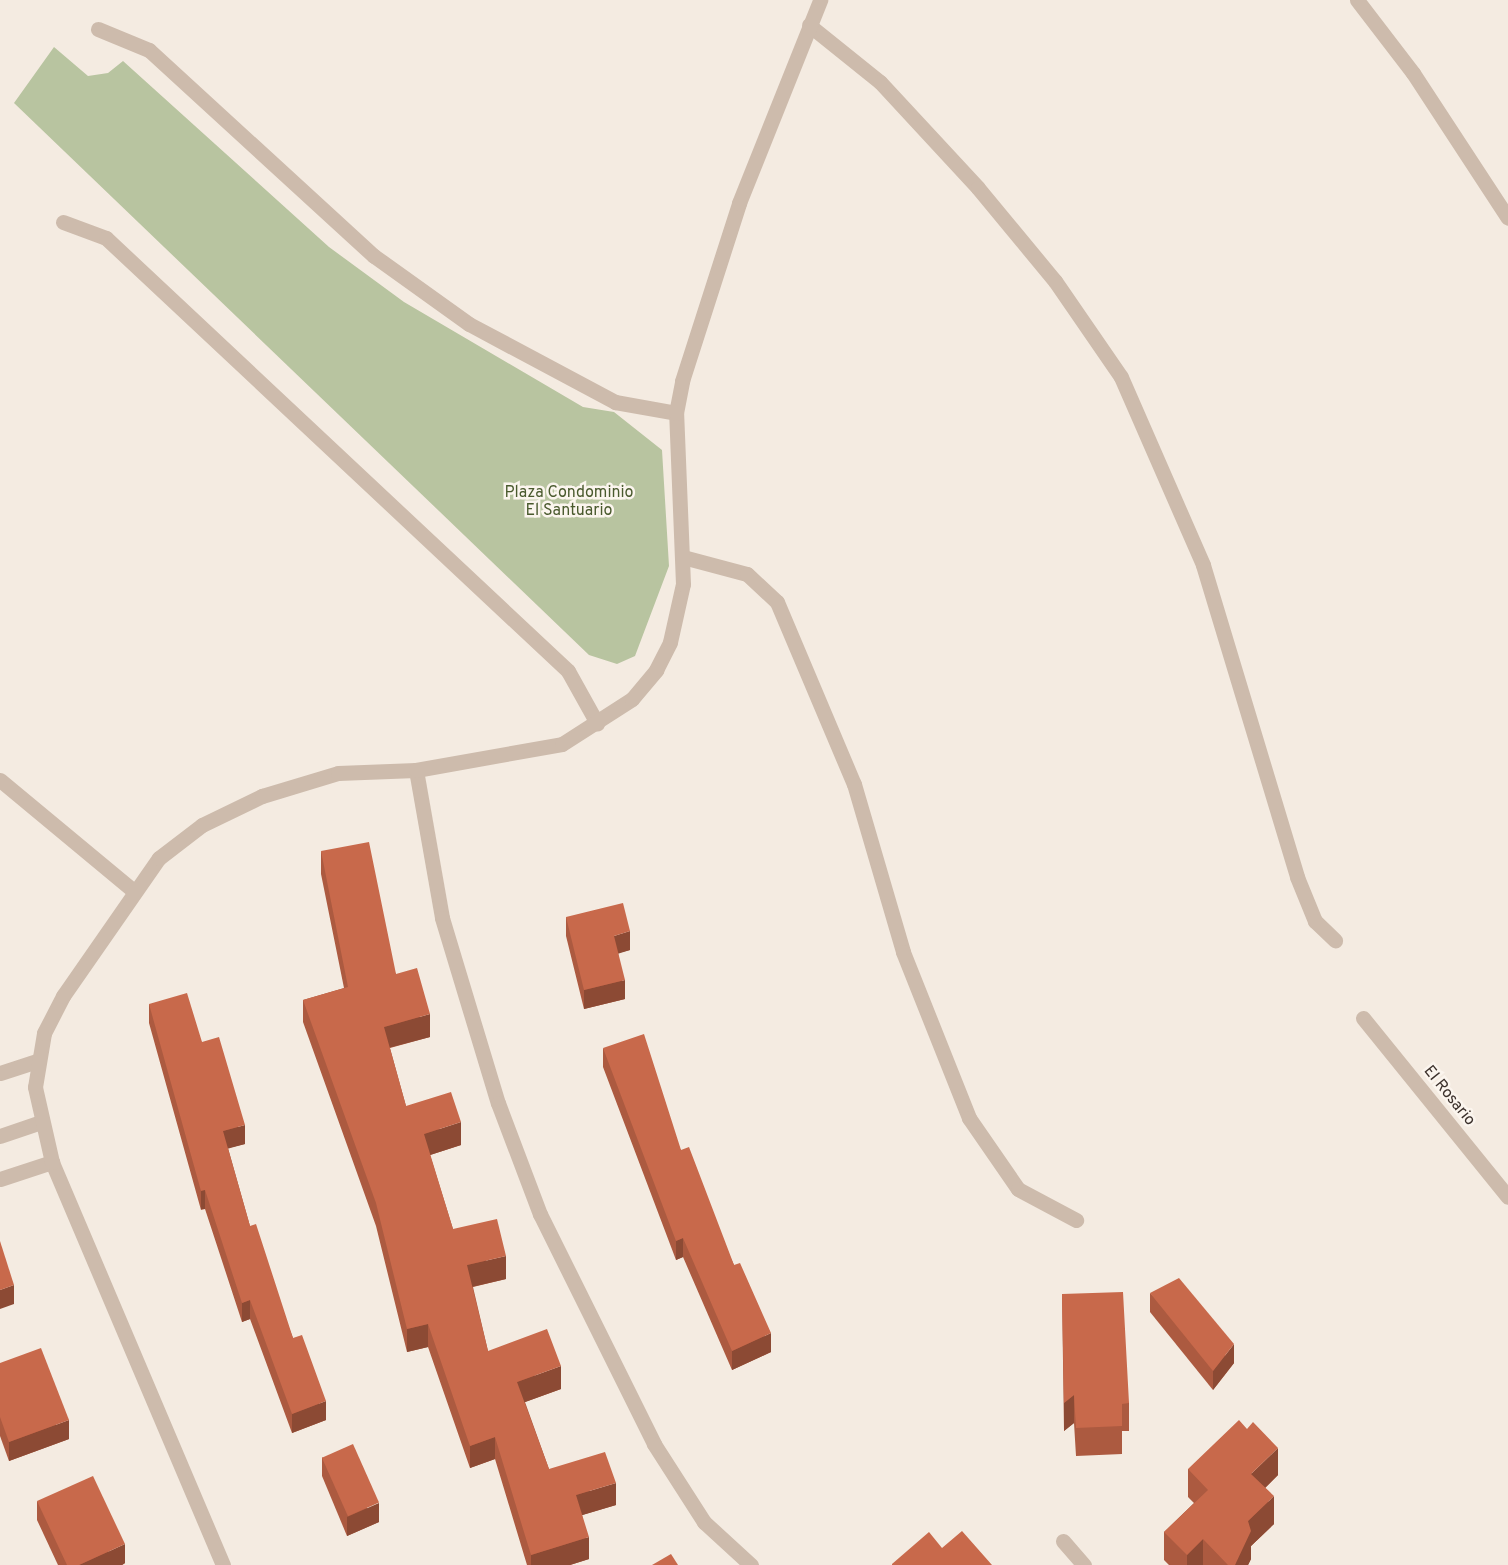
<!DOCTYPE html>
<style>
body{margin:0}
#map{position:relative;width:1508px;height:1565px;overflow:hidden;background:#f4ebe1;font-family:Overpass,sans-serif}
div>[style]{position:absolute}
.green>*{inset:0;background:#b8c4a0}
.street>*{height:15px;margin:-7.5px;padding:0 7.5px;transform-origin:7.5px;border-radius:7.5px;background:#cdbbac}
.wall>*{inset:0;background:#ac5a40}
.shaded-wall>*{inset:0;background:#8c4a34;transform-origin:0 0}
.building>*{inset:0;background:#c8694b;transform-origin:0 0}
span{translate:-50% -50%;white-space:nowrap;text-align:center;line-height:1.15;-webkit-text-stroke:5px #fbf5ee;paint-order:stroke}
.park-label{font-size:16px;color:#4a5a2e}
.street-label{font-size:16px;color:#3b302b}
</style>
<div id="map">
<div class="green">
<i style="clip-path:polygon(54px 47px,88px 76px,108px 73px,123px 61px,329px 247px,404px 302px,583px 407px,614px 412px,662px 450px,669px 566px,635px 656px,617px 664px,589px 655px,14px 103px)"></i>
</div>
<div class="street">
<i style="left:1357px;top:0;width:92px;rotate:52.5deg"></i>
<i style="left:1413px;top:73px;width:173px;rotate:56.8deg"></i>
<i style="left:809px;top:25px;width:91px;rotate:38.8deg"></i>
<i style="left:880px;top:82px;width:144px;rotate:47.2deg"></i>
<i style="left:978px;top:188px;width:121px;rotate:50.4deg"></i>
<i style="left:1055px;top:281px;width:116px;rotate:55.5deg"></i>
<i style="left:1121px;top:377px;width:205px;rotate:66.4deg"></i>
<i style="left:1203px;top:565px;width:326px;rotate:73.2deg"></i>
<i style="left:1297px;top:877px;width:48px;rotate:67.8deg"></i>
<i style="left:1315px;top:921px;width:28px;rotate:44deg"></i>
<i style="left:98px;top:29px;width:55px;rotate:22.4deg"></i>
<i style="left:149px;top:50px;width:305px;rotate:42.5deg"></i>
<i style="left:374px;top:256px;width:117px;rotate:35.6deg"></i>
<i style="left:469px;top:324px;width:166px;rotate:28.1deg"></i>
<i style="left:615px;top:402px;width:62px;rotate:10.2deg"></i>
<i style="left:63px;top:222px;width:46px;rotate:20.4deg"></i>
<i style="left:106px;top:238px;width:633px;rotate:43.14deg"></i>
<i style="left:568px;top:671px;width:60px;rotate:60.9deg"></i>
<i style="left:683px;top:557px;width:66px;rotate:14.9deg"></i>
<i style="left:747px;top:574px;width:41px;rotate:43deg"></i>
<i style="left:777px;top:602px;width:198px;rotate:67.1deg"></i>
<i style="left:854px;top:784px;width:175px;rotate:73.7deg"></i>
<i style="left:903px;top:952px;width:179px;rotate:68.3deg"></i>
<i style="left:969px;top:1118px;width:86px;rotate:55.4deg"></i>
<i style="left:1018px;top:1189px;width:66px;rotate:28.1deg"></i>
<i style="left:416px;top:770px;width:150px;rotate:80deg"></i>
<i style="left:442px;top:918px;width:193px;rotate:73.2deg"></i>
<i style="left:498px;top:1103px;width:119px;rotate:69.3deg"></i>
<i style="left:540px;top:1214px;width:257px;rotate:63.6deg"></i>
<i style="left:654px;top:1444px;width:93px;rotate:57.3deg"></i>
<i style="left:704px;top:1522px;width:64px;rotate:42.5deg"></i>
<i style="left:0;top:780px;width:175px;rotate:39.7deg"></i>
<i style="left:1363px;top:1018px;width:230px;rotate:51deg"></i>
<i style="left:0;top:1073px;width:38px;rotate:-18deg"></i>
<i style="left:0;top:1136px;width:43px;rotate:-18.9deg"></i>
<i style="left:0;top:1179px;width:55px;rotate:-18.1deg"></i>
<i style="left:1063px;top:1541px;width:32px;rotate:49deg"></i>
<i style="left:223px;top:1565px;width:438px;rotate:-113deg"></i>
<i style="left:52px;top:1162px;width:77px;rotate:-102.8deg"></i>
<i style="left:35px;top:1087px;width:55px;rotate:-80.5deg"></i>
<i style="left:44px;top:1033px;width:42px;rotate:-62.8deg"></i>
<i style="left:63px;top:996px;width:168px;rotate:-55.2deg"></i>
<i style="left:159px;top:858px;width:54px;rotate:-37.5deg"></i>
<i style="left:202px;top:825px;width:67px;rotate:-25.8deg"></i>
<i style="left:262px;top:796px;width:79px;rotate:-16.8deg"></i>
<i style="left:338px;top:773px;width:78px;rotate:-2.2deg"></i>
<i style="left:416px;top:770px;width:148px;rotate:-10.1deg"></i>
<i style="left:562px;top:744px;width:83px;rotate:-32.7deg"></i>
<i style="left:632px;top:699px;width:38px;rotate:-50deg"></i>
<i style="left:656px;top:670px;width:31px;rotate:-63deg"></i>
<i style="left:670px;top:642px;width:59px;rotate:-77.4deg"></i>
<i style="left:683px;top:584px;width:171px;rotate:-92.3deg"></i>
<i style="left:676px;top:413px;width:33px;rotate:-79deg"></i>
<i style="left:682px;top:381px;width:187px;rotate:-72.2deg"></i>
<i style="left:739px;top:203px;width:219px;rotate:-68.2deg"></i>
</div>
<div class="wall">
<i style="clip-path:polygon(321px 851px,396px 974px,430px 1037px,390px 1048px,406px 1106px,461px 1145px,430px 1155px,453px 1229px,506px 1279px,473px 1287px,488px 1351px,561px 1389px,525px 1402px,549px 1469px,616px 1505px,582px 1515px,589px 1559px,570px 1565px,527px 1565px,495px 1459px,470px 1468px,428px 1347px,407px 1352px,376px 1226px,303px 1022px,303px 1000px,344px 988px,321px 874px)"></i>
<i style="clip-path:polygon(566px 917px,630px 950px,618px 953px,625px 999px,584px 1009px,566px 936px)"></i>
<i style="clip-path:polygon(149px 1004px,202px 1042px,245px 1144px,228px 1148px,250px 1226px,293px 1338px,326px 1420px,292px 1433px,250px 1319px,242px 1322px,205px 1209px,201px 1210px,149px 1023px)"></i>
<i style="clip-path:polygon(603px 1048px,681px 1150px,734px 1265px,771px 1352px,732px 1370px,683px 1257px,676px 1260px,603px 1067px)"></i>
<i style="clip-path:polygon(1150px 1293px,1234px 1363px,1213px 1390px,1150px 1312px)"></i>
<i style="clip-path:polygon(1062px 1294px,1129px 1403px,1129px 1431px,1122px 1431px,1122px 1454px,1076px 1456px,1074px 1423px,1064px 1431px)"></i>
<i style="clip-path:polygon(0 1363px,69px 1439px,9px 1461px,0 1436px)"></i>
<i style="clip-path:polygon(322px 1457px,379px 1522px,347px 1536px,322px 1476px)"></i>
<i style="clip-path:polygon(1188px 1469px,1278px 1475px,1265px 1488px,1274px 1524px,1251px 1546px,1251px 1559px,1248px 1565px,1169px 1565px,1164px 1560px,1164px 1532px,1194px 1503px,1188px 1497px)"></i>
<i style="clip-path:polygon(37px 1501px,125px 1563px,122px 1565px,58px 1565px,37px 1520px)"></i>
</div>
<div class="shaded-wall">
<i style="clip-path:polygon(630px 931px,630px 950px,614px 955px,614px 936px)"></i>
<i style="clip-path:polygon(625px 980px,625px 999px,584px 1009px,584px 990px)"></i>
<i style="clip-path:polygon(430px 1014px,430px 1037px,384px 1049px,384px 1027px)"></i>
<i style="clip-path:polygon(461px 1122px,461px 1145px,424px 1157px,424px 1134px)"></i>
<i style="clip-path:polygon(245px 1125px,245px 1144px,223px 1150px,223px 1131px)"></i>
<i style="left:205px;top:1190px;width:19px;height:4px;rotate:90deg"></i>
<i style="clip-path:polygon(683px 1238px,683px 1257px,676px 1260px,676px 1241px)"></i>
<i style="clip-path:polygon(506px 1256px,506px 1279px,467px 1288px,467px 1265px)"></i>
<i style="clip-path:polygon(14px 1285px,14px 1304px,0 1309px,0 1290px)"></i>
<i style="clip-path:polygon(250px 1300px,250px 1319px,242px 1322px,242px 1303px)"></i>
<i style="clip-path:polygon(428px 1324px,428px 1347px,407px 1352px,407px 1329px)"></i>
<i style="clip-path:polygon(771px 1333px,771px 1352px,732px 1370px,732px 1351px)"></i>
<i style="clip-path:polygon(1234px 1344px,1234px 1363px,1213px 1390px,1213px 1371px)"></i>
<i style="clip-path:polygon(561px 1366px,561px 1389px,517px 1405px,517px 1382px)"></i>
<i style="clip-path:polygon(1074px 1395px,1074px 1423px,1064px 1431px,1064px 1403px)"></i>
<i style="clip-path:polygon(326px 1401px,326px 1420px,292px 1433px,292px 1414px)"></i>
<i style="clip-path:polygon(69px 1420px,69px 1439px,9px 1461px,9px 1442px)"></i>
<i style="clip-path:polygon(495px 1437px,495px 1459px,470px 1468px,470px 1446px)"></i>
<i style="clip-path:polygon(1278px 1448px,1278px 1475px,1251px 1502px,1251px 1474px)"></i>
<i style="clip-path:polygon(616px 1483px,616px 1505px,576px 1517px,576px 1495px)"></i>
<i style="clip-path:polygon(1274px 1496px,1274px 1524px,1251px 1546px,1251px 1559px,1248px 1565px,1235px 1565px,1248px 1521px)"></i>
<i style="clip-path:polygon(379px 1503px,379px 1522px,347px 1536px,347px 1517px)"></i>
<i style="clip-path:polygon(589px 1537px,589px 1559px,570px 1565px,531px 1565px,531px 1555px)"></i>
<i style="clip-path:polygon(1203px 1539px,1203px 1565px,1187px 1565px,1187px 1555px)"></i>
<i style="clip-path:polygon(125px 1544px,125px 1563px,122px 1565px,79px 1565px)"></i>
</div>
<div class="building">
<i style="clip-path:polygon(369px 842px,396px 974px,417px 968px,430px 1014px,384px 1027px,406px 1106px,451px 1092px,461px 1122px,424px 1134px,453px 1229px,497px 1219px,506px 1256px,467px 1265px,488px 1351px,547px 1329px,561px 1366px,517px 1382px,549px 1469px,605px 1452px,616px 1483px,576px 1495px,589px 1537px,531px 1555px,495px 1437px,470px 1446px,428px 1324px,407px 1329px,376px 1203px,303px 1000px,348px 987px,321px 851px)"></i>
<i style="clip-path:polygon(623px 903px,630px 931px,614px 936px,625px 980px,584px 990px,566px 917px)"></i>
<i style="clip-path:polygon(187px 993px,202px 1042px,219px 1037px,245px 1125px,223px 1131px,250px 1226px,256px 1224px,293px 1338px,302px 1335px,326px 1401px,292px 1414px,250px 1300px,242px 1303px,205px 1190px,201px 1191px,149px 1004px)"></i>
<i style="clip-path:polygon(644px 1034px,681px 1150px,689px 1147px,734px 1265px,740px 1263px,771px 1333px,732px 1351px,683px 1238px,676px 1241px,603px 1048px)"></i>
<i style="clip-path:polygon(0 1241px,14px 1285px,0 1290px)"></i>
<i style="clip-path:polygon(1179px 1278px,1234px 1344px,1213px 1371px,1150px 1293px)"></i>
<i style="clip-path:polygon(1123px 1292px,1129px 1403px,1122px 1404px,1122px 1426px,1076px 1428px,1074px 1395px,1064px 1403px,1062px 1294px)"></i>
<i style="clip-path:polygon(41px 1348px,69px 1420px,9px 1442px,0 1417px,0 1363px)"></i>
<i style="clip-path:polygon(1239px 1420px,1247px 1429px,1253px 1422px,1278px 1448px,1251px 1474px,1274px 1496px,1248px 1521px,1251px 1531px,1235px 1565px,1228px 1565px,1203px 1539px,1187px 1555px,1164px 1532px,1208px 1490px,1188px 1469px)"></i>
<i style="left:353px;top:1444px;width:64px;height:34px;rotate:66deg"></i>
<i style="clip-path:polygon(93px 1476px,125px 1544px,79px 1565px,67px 1565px,37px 1501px)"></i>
<i style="clip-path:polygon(962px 1531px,992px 1565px,892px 1565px,892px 1564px,929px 1532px,942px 1548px)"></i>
<i style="clip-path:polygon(671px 1554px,678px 1565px,652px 1565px)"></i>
</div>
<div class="park-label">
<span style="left:569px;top:502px">Plaza Condominio<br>El Santuario</span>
</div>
<div class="street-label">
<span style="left:1449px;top:1096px;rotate:51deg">El Rosario</span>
</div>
</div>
